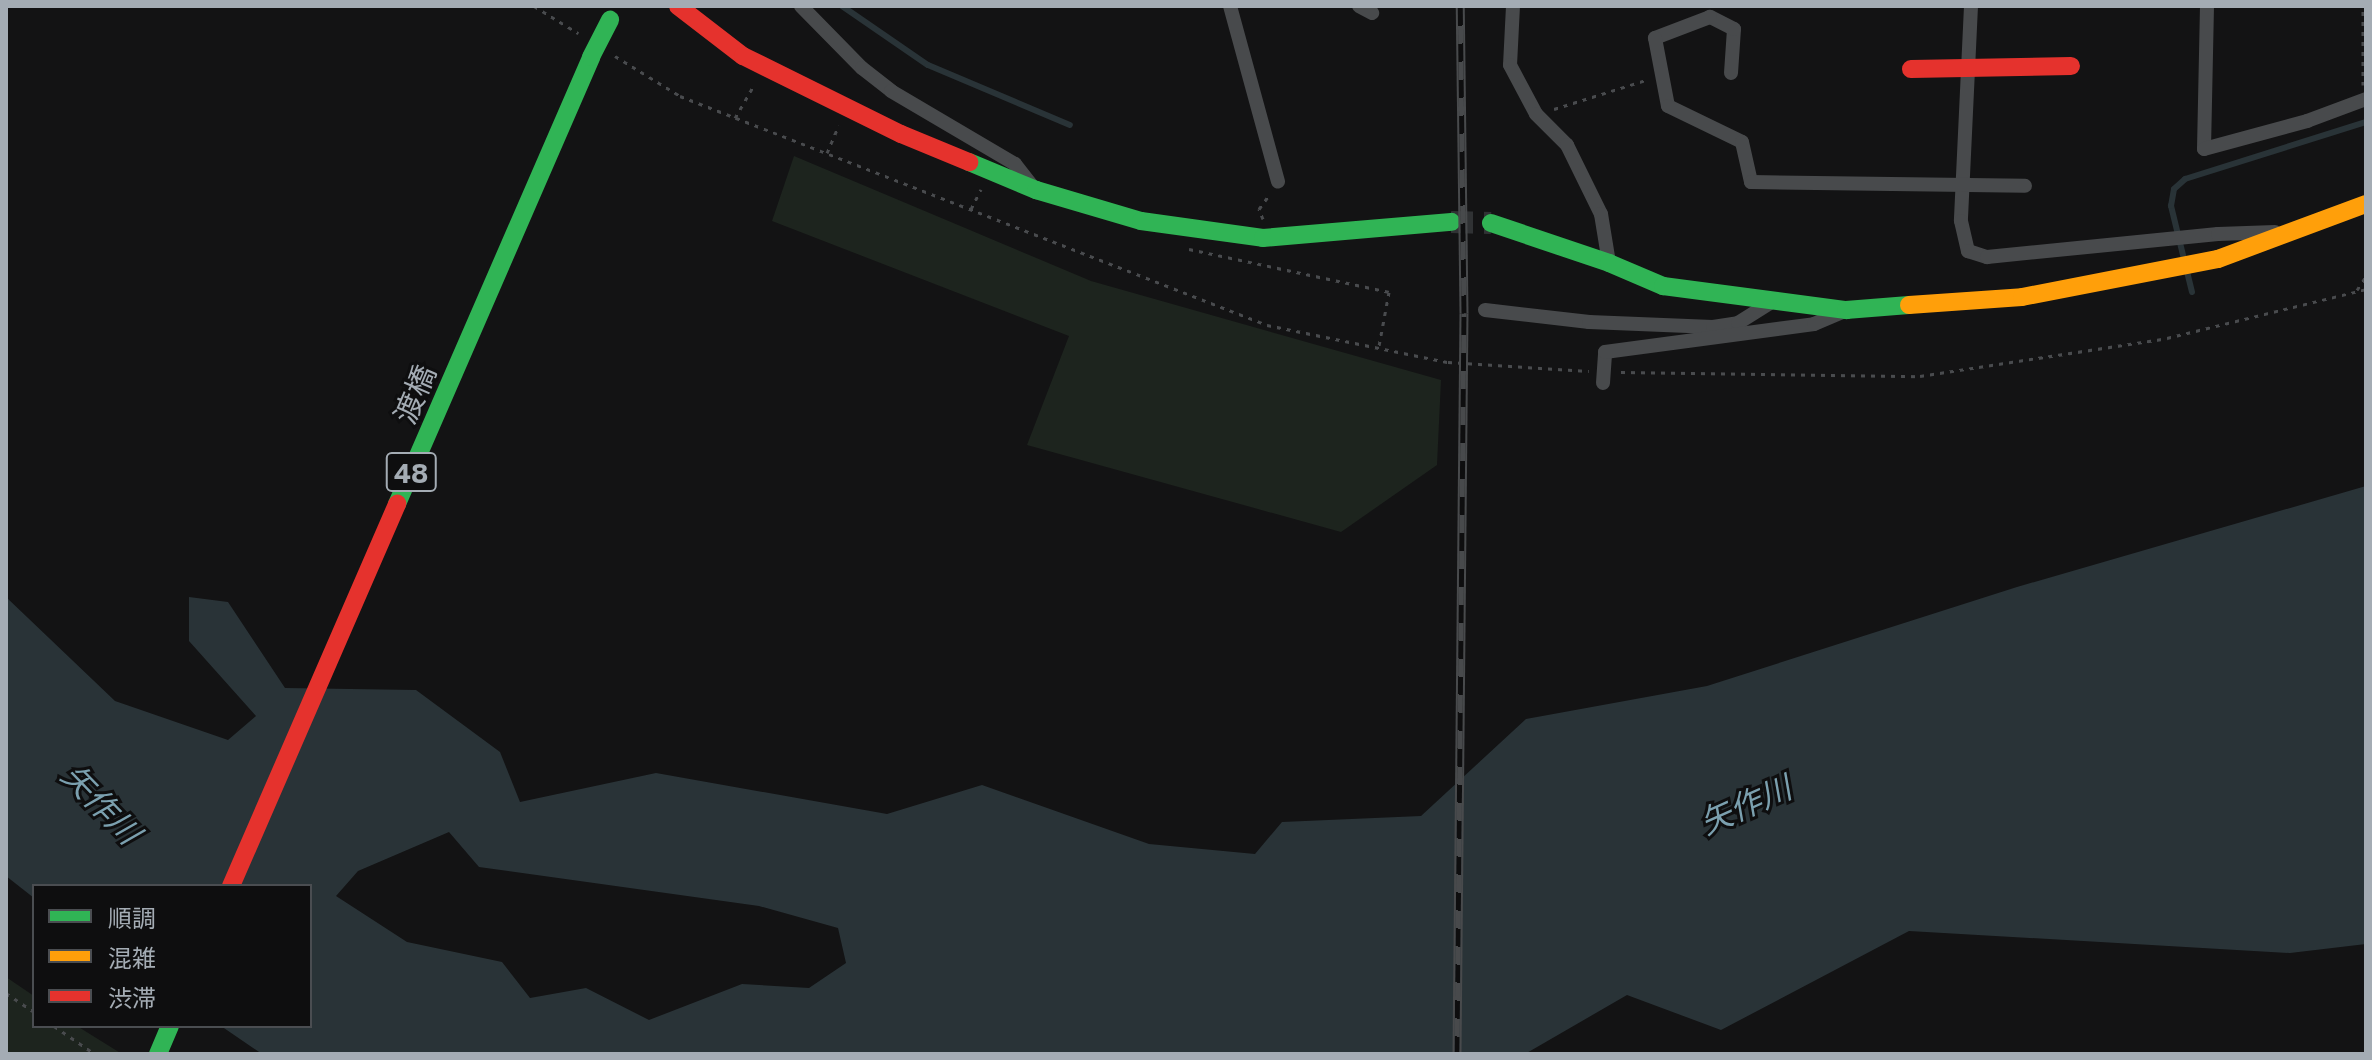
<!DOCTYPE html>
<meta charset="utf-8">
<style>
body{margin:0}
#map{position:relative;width:2372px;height:1060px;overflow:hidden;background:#131314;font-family:Commissioner,"Noto Sans JP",sans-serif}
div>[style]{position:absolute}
.green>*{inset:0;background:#1d241e}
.water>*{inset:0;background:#293337}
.stream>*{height:6px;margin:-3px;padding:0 3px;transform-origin:3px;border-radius:3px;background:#293337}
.secondary-tunnel>*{height:22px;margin-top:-11px;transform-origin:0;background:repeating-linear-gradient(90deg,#303234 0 22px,transparent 0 33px)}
.path>*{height:3px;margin-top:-1.5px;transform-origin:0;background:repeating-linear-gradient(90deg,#494b4e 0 4px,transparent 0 10px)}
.street>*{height:14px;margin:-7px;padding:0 7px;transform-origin:7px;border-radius:7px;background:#484a4c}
.fast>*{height:18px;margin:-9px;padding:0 9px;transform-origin:9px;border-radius:9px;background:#30b455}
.slow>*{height:18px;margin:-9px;padding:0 9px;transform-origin:9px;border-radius:9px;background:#ff9f0a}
.jam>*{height:18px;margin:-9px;padding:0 9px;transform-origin:9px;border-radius:9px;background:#e5322d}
.rail>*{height:9px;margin-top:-4.5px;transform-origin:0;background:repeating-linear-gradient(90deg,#0e0e0f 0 18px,#484a4c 0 36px);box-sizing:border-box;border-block:2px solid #484a4c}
.fast-bridge>*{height:18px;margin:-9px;padding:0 9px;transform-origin:9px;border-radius:9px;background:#30b455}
span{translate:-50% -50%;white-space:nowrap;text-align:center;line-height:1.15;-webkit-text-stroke:6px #0e0e0f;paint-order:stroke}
.shield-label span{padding:2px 6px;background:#0e0e0f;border:2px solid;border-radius:6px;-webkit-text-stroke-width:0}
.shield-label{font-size:28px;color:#a4acb4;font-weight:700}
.street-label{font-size:30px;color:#a4acb4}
.water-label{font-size:32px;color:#7ba0af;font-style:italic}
.frame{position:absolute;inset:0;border:8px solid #a4acb4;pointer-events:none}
.legend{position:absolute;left:32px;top:884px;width:280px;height:144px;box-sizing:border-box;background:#0e0e0f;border:2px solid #4a4d51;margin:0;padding:10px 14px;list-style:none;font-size:24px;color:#a4acb4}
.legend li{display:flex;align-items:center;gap:16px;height:40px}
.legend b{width:40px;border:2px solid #4a4d51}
</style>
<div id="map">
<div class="green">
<i style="clip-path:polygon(794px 156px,1091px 281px,1441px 380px,1437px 465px,1341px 532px,1027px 445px,1069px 336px,772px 221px)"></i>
<i style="clip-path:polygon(6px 977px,34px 996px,34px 1026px,77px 1026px,122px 1054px,6px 1054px)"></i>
</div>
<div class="water">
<i style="clip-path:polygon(evenodd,2366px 486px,2366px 944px,2290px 953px,1909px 931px,1721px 1030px,1627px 995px,1525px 1054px,262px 1054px,221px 1026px,310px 1026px,310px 886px,34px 886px,34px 898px,6px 876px,6px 597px,115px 701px,228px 740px,256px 716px,189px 641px,189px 597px,228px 602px,285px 688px,416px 690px,500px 752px,520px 802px,656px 773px,887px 814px,982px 785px,1149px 844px,1255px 854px,1282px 822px,1421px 816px,1526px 719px,1707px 686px,2017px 587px,2366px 486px,449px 832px,479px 867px,759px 906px,838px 928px,846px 963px,809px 988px,742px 984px,649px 1020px,586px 988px,530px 998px,502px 962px,407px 942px,336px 896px,358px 871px,449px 832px)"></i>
</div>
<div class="stream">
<i style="left:842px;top:6px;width:104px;rotate:34.5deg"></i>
<i style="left:928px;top:65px;width:154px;rotate:22.9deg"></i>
<i style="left:2192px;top:292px;width:89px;rotate:-103.7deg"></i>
<i style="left:2171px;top:206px;width:17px;rotate:-80deg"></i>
<i style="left:2174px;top:189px;width:15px;rotate:-42deg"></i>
<i style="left:2185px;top:179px;width:190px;rotate:-17.5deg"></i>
</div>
<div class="secondary-tunnel">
<i style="left:1451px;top:222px;width:40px;rotate:1.4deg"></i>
</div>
<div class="path">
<i style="left:534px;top:6px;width:52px;rotate:31.5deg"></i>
<i style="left:615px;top:56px;width:76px;rotate:31.6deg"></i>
<i style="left:680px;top:96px;width:630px;rotate:21.31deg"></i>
<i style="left:1267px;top:325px;width:185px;rotate:11.6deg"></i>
<i style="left:1448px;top:362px;width:141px;rotate:3.7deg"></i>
<i style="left:2363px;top:85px;width:79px;rotate:-90deg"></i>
<i style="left:1554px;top:109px;width:96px;rotate:-17.5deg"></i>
<i style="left:735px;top:118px;width:39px;rotate:-60deg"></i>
<i style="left:827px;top:153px;width:30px;rotate:-67deg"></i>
<i style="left:971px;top:209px;width:22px;rotate:-63deg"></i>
<i style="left:1263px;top:219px;width:11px;rotate:-112deg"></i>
<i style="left:1259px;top:209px;width:17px;rotate:-54deg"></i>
<i style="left:1189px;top:249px;width:205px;rotate:12.1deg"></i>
<i style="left:1389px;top:292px;width:55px;rotate:100.5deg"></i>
<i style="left:2357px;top:290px;width:17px;rotate:-57deg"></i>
<i style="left:1621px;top:372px;width:299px;rotate:0.8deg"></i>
<i style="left:1920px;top:376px;width:250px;rotate:-8.7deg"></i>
<i style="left:2167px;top:338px;width:205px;rotate:-13.8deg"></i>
<i style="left:6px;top:993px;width:34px;rotate:34deg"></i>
<i style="left:54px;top:1026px;width:50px;rotate:34.3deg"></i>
</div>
<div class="street">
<i style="left:801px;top:6px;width:87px;rotate:45.5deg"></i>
<i style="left:862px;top:68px;width:37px;rotate:38deg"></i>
<i style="left:891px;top:91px;width:144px;rotate:30.5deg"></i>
<i style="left:1015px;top:164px;width:28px;rotate:52deg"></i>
<i style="left:1230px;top:6px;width:182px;rotate:74.7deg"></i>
<i style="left:1359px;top:6px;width:15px;rotate:28deg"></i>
<i style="left:1513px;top:6px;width:59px;rotate:92.9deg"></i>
<i style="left:1510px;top:65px;width:55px;rotate:62deg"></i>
<i style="left:1536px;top:114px;width:44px;rotate:45deg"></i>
<i style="left:1567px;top:145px;width:77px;rotate:63.8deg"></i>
<i style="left:1601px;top:214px;width:50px;rotate:80.7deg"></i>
<i style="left:1971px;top:6px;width:215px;rotate:92.7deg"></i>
<i style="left:1961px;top:221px;width:31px;rotate:77deg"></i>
<i style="left:1968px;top:251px;width:20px;rotate:18deg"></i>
<i style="left:1987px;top:257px;width:232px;rotate:-5.7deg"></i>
<i style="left:2218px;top:234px;width:57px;rotate:-2deg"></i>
<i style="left:2207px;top:6px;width:143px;rotate:91.2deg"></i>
<i style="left:2204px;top:149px;width:107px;rotate:-15.2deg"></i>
<i style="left:2307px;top:121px;width:63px;rotate:-20.4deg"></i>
<i style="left:1731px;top:73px;width:44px;rotate:-86.1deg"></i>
<i style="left:1734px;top:29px;width:27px;rotate:-153deg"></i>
<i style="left:1710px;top:17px;width:59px;rotate:159.1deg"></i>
<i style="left:1655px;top:38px;width:69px;rotate:79.2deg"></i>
<i style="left:1668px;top:106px;width:82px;rotate:25.9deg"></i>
<i style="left:1742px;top:142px;width:41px;rotate:77.3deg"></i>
<i style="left:1751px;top:182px;width:274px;rotate:0.8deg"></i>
<i style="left:1485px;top:310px;width:105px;rotate:6.6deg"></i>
<i style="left:1589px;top:322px;width:124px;rotate:2.3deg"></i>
<i style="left:1713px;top:327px;width:25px;rotate:-9deg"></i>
<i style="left:1738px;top:323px;width:40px;rotate:-32deg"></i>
<i style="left:1603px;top:383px;width:31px;rotate:-86deg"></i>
<i style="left:1605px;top:352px;width:211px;rotate:-7.6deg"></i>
<i style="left:1814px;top:324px;width:30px;rotate:-23deg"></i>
</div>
<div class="fast">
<i style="left:969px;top:162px;width:73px;rotate:22.7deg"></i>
<i style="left:1036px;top:190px;width:109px;rotate:16.4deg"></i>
<i style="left:1141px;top:221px;width:123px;rotate:7.9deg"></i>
<i style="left:1263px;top:238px;width:189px;rotate:-4.9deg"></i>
<i style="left:1491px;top:223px;width:125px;rotate:18.7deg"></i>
<i style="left:1609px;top:263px;width:59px;rotate:23.1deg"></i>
<i style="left:1663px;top:286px;width:185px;rotate:7.5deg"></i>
<i style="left:1846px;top:310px;width:63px;rotate:-4.5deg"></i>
<i style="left:397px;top:504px;width:487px;rotate:-66.5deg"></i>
<i style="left:158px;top:1054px;width:30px;rotate:-67deg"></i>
</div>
<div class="slow">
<i style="left:1909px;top:305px;width:113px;rotate:-4deg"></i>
<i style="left:2022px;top:297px;width:200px;rotate:-11deg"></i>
<i style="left:2218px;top:259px;width:158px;rotate:-20.4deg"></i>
</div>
<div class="jam">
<i style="left:678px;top:6px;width:82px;rotate:37.6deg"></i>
<i style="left:743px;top:56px;width:176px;rotate:26.3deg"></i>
<i style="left:901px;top:134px;width:74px;rotate:22.4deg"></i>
<i style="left:1911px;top:69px;width:160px;rotate:-1.1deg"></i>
<i style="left:231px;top:886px;width:417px;rotate:-66.5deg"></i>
</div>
<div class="rail">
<i style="left:1457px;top:1054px;width:741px;rotate:-89.46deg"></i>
<i style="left:1464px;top:313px;width:307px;rotate:-90.7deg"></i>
</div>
<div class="fast-bridge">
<i style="left:591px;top:57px;width:42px;rotate:-62.8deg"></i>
</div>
<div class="shield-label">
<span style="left:411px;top:472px">48</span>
</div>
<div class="street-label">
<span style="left:414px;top:394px;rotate:-67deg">渡橋</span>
</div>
<div class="water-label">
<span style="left:102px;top:803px;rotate:46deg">矢作川</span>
<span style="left:1745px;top:804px;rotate:-24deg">矢作川</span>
</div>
<div class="frame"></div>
<ul class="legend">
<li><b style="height:10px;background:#30b455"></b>順調</li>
<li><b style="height:10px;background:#ff9f0a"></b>混雑</li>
<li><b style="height:10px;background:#e5322d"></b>渋滞</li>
</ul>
</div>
